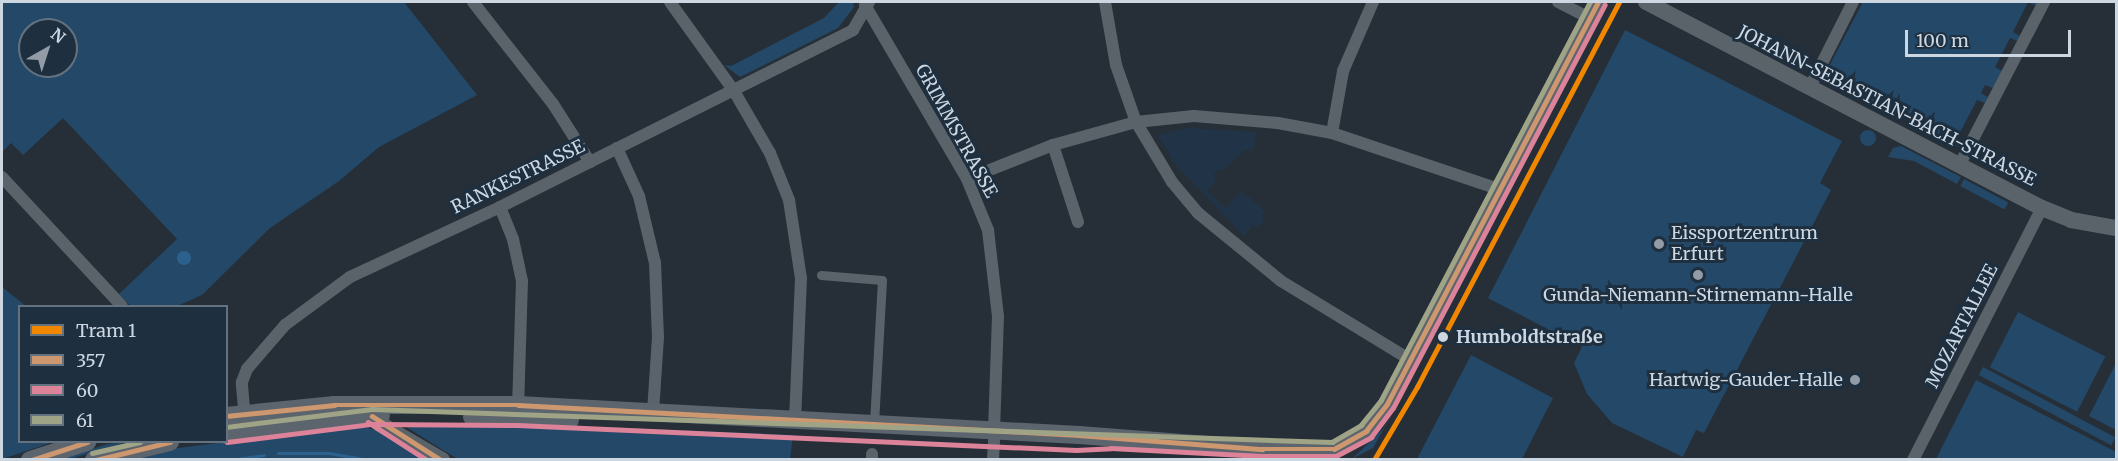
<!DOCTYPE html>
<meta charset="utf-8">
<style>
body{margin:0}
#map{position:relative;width:2118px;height:461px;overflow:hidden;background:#262f37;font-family:Merriweather,serif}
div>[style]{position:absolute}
.built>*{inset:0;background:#213447}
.green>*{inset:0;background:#234868;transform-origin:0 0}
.round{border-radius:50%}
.water>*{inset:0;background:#2c618e}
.stream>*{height:3px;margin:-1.5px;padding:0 1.5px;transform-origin:1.5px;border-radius:1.5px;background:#2c618e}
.pedestrian>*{height:9px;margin:-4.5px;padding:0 4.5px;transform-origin:4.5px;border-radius:4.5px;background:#5b636a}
.minor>*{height:12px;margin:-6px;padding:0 6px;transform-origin:6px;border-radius:6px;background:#5b636a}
.tertiary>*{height:16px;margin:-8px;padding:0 8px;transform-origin:8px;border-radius:8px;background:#5b636a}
.secondary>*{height:18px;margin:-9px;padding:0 9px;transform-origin:9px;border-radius:9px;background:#5c656e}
.bus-1>*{height:4.5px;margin:-2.25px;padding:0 2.25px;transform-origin:2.25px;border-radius:2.25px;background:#cd976f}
.bus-2>*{height:4.5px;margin:-2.25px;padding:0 2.25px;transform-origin:2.25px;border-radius:2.25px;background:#dc839a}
.bus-3>*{height:4.5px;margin:-2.25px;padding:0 2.25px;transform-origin:2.25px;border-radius:2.25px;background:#9ea485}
.tram-1>*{height:4.5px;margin:-2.25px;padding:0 2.25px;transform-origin:2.25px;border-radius:2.25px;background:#f18700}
.dots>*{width:16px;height:16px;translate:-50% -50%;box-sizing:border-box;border:3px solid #1e2f3f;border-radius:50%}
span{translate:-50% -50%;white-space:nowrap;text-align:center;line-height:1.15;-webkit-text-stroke:6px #1e2f3f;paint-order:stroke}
.street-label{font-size:18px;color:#cdd7e1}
.poi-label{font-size:18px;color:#cdd7e1}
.left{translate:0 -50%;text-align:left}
.right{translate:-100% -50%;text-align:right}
.stop-label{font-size:18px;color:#cdd7e1;font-weight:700}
.frame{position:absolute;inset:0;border:3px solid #cdd7e1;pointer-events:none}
.legend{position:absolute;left:18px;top:305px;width:210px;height:138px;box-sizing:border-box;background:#1e2f3f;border:2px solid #647280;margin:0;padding:8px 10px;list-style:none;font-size:18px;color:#cdd7e1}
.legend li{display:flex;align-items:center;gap:12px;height:30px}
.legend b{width:30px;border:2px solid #647280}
.north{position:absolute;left:18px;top:18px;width:60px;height:60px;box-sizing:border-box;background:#1e2f3f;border:2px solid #647280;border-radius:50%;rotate:39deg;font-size:16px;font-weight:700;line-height:24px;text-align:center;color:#cdd7e1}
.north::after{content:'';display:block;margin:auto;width:21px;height:27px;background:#939ca6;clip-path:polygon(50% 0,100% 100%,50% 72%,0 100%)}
.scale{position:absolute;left:1905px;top:30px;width:166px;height:27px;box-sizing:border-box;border:3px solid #cdd7e1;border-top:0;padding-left:8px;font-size:18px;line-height:21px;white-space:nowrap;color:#cdd7e1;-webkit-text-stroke:4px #1e2f3f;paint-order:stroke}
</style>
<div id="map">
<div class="built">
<i style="clip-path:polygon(1188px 128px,1257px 132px,1253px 150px,1244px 150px,1225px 170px,1218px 169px,1214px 175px,1217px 179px,1207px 191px,1226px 208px,1240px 192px,1249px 197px,1265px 211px,1262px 216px,1265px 219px,1257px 228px,1253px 225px,1244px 236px,1175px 164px,1158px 135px)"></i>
</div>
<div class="green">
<i style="clip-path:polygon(evenodd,2px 2px,404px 2px,477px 95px,379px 147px,339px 181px,270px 228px,202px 295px,177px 306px,131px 306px,119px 294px,177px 239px,63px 118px,23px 155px,11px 143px,2px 152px,2px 2px,30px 30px,66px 30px,66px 66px,30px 66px,30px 30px)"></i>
<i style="clip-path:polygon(839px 2px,853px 2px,854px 7px,838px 28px,740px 77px,724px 65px,731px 66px,824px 18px)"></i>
<i style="clip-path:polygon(1863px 2px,2038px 2px,2036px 6px,2028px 2px,2013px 32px,2020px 36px,2017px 41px,2010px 38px,1995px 67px,2002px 71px,1993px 88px,1985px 85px,1981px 93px,1988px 97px,1985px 103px,1977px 100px,1956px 140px,1963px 144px,1961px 148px,1828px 78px,1826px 72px)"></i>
<i style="clip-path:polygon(1625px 30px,1842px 141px,1820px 183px,1831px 190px,1704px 433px,1696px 430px,1683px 457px,1612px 423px,1587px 394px,1574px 363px,1582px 347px,1488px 298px)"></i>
<i class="round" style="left:1860px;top:130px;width:16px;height:16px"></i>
<i style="clip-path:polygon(1901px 146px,1961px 177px,1957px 184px,1914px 161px,1888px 157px,1893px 148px)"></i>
<i style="left:1964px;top:179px;width:50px;height:8px;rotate:28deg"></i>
<i style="clip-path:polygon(2px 287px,26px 306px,20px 306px,20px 442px,53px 442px,2px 459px)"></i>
<i style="left:2018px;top:312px;width:98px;height:62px;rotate:27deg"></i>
<i style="clip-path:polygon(1471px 355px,1553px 398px,1522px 459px,1417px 459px)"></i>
<i style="clip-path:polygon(2116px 363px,2116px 430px,2089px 416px)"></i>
<i style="left:1983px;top:367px;width:150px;height:9px;rotate:28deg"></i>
<i style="clip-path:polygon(1976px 380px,2116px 452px,2116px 459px,1936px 459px)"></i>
<i style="clip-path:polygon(1395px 409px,1373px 448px,1352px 459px,1383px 429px)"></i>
<i style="clip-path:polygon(356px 425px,380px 431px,430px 460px,125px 460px,171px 449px)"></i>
<i style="clip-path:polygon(403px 425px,602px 427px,793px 435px,790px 459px,459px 460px)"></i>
<i style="clip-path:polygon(127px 442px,70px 459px,55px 460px,108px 444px)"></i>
</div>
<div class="water">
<i class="round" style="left:177px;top:251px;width:14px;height:14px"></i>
</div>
<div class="stream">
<i style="left:278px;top:453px;width:51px"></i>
<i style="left:329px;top:453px;width:39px;rotate:10deg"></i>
<i style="left:229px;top:460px;width:35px;rotate:-8deg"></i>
</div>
<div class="pedestrian">
<i style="left:821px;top:275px;width:61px;rotate:4.7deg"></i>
<i style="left:882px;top:280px;width:144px;rotate:93.2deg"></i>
</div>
<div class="minor">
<i style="left:473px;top:2px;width:130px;rotate:51.9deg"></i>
<i style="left:553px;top:104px;width:69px;rotate:57.5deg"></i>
<i style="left:670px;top:2px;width:110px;rotate:54.3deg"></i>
<i style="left:734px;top:91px;width:72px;rotate:59.9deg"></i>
<i style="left:770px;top:153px;width:51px;rotate:68deg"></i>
<i style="left:789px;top:200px;width:79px;rotate:81.3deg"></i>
<i style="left:801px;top:278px;width:142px;rotate:92.4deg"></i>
<i style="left:1105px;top:2px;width:64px;rotate:80.1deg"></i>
<i style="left:1116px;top:65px;width:60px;rotate:70.7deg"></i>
<i style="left:1136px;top:122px;width:70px;rotate:59deg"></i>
<i style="left:1172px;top:182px;width:40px;rotate:50deg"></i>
<i style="left:1198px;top:213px;width:107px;rotate:39.3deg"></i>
<i style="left:1281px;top:281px;width:153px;rotate:31.4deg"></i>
<i style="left:1558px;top:2px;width:35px;rotate:27deg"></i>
<i style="left:865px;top:5px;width:202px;rotate:59.6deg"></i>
<i style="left:967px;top:179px;width:55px;rotate:67.6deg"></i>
<i style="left:988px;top:230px;width:87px;rotate:83.4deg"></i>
<i style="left:998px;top:316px;width:115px;rotate:92deg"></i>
<i style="left:1810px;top:87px;width:95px;rotate:-63.2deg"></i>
<i style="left:1332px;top:133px;width:63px;rotate:-79.9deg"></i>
<i style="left:1343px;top:71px;width:75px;rotate:-66.5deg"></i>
<i style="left:1053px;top:145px;width:81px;rotate:72deg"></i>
<i style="left:617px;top:148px;width:53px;rotate:65.4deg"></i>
<i style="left:639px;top:196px;width:69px;rotate:76.6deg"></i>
<i style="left:655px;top:263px;width:74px;rotate:87.7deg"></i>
<i style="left:658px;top:337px;width:75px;rotate:93.8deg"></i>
<i style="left:1959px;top:166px;width:185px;rotate:-62.6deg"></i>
<i style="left:2px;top:177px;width:176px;rotate:47.1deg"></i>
<i style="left:967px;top:179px;width:92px;rotate:-21.6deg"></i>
<i style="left:1053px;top:145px;width:86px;rotate:-15.5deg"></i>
<i style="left:1136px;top:122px;width:58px;rotate:-5.9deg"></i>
<i style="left:1194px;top:116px;width:84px;rotate:4.8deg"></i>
<i style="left:1278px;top:123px;width:55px;rotate:10.5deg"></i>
<i style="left:1332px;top:133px;width:178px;rotate:18.6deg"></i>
<i style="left:500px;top:207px;width:35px;rotate:68deg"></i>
<i style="left:513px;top:239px;width:43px;rotate:77.9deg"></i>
<i style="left:522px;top:281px;width:124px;rotate:91.8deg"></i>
<i style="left:245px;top:420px;width:38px;rotate:-95deg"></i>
<i style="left:242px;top:382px;width:14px;rotate:-69deg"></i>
<i style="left:247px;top:369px;width:58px;rotate:-49.2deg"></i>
<i style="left:285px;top:325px;width:81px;rotate:-36.4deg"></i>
<i style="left:350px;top:277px;width:166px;rotate:-25deg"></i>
<i style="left:500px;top:207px;width:395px;rotate:-26.6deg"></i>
<i style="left:853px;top:30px;width:32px;rotate:-60deg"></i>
<i style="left:872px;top:460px;width:6px;rotate:-90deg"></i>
<i style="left:993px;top:460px;width:21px;rotate:-87deg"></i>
<i style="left:1913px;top:460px;width:283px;rotate:-62.9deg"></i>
</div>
<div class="tertiary">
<i style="left:1646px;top:2px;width:446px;rotate:27.5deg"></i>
<i style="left:2042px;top:208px;width:31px;rotate:22deg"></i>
<i style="left:2071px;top:220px;width:46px;rotate:10.1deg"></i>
<i style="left:372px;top:407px;width:9px;rotate:90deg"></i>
<i style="left:372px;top:416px;width:11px;rotate:45deg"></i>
<i style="left:380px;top:424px;width:72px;rotate:30.1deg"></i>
</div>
<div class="secondary">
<i style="left:226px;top:416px;width:109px;rotate:-5.8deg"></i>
<i style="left:334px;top:405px;width:184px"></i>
<i style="left:518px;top:405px;width:562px;rotate:3.06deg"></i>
<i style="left:1079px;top:435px;width:184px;rotate:4.4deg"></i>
<i style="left:1262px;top:449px;width:72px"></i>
<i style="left:1334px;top:449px;width:37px;rotate:-29deg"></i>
<i style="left:1366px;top:431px;width:34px;rotate:-52deg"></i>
<i style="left:1387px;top:404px;width:454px;rotate:-62.3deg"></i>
<i style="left:472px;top:417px;width:98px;rotate:1.8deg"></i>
<i style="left:226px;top:435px;width:156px;rotate:-7deg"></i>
<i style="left:30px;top:460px;width:60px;rotate:-17.5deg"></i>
<i style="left:94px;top:460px;width:78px;rotate:-13.3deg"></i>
</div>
<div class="bus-1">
<i style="left:226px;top:416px;width:109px;rotate:-5.8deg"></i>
<i style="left:334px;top:405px;width:184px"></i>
<i style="left:518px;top:405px;width:562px;rotate:3.06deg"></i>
<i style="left:1079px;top:435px;width:184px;rotate:4.4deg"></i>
<i style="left:1262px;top:449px;width:72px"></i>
<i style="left:1334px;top:449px;width:37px;rotate:-29deg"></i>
<i style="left:1366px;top:431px;width:34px;rotate:-52deg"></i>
<i style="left:1387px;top:404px;width:454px;rotate:-62.3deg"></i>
<i style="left:372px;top:416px;width:82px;rotate:32.5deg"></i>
<i style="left:32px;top:460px;width:58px;rotate:-18.1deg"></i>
<i style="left:96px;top:460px;width:76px;rotate:-13.7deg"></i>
</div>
<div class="bus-2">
<i style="left:368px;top:422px;width:70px;rotate:32.8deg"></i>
<i style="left:227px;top:442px;width:146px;rotate:-7.1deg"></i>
<i style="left:372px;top:424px;width:145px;rotate:0.4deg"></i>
<i style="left:517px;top:425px;width:560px;rotate:2.56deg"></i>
<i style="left:1076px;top:450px;width:35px;rotate:-3deg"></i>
<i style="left:1111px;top:448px;width:151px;rotate:3deg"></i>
<i style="left:1262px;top:456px;width:74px"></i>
<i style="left:1336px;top:456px;width:40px;rotate:-28deg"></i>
<i style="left:1371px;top:437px;width:36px;rotate:-53deg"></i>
<i style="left:1393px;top:408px;width:455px;rotate:-62.3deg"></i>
</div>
<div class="bus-3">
<i style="left:226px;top:427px;width:147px;rotate:-7deg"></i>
<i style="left:372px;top:409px;width:961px;rotate:1.97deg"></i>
<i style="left:1332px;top:442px;width:34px;rotate:-30deg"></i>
<i style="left:1361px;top:425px;width:32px;rotate:-51deg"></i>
<i style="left:1381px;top:400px;width:450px;rotate:-62.3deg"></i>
<i style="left:92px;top:453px;width:49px;rotate:-12.9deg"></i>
</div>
<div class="tram-1">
<i style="left:1374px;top:460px;width:85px;rotate:-59.5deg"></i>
<i style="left:1417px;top:387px;width:435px;rotate:-62.3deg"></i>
</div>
<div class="dots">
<i style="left:1659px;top:244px;background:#939ca6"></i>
<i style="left:1698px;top:275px;background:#939ca6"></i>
<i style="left:1443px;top:337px;background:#cdd7e1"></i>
<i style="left:1855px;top:380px;background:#939ca6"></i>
</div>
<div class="street-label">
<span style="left:1887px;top:106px;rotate:27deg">JOHANN-SEBASTIAN-BACH-STRASSE</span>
<span style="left:956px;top:131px;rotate:61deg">GRIMMSTRASSE</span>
<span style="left:518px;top:177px;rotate:-26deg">RANKESTRASSE</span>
<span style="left:1962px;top:326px;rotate:-63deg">MOZARTALLEE</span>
</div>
<div class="poi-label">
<span class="left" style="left:1671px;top:244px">Eissportzentrum<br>Erfurt</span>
<span style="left:1698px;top:295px">Gunda-Niemann-Stirnemann-Halle</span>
<span class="right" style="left:1843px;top:380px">Hartwig-Gauder-Halle</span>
</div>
<div class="stop-label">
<span class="left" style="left:1456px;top:337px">Humboldtstraße</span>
</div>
<div class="frame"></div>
<ul class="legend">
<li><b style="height:8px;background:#f18700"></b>Tram 1</li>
<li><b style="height:8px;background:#cd976f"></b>357</li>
<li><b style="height:8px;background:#dc839a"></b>60</li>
<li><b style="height:8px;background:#9ea485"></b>61</li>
</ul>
<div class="north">N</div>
<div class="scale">100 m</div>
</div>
